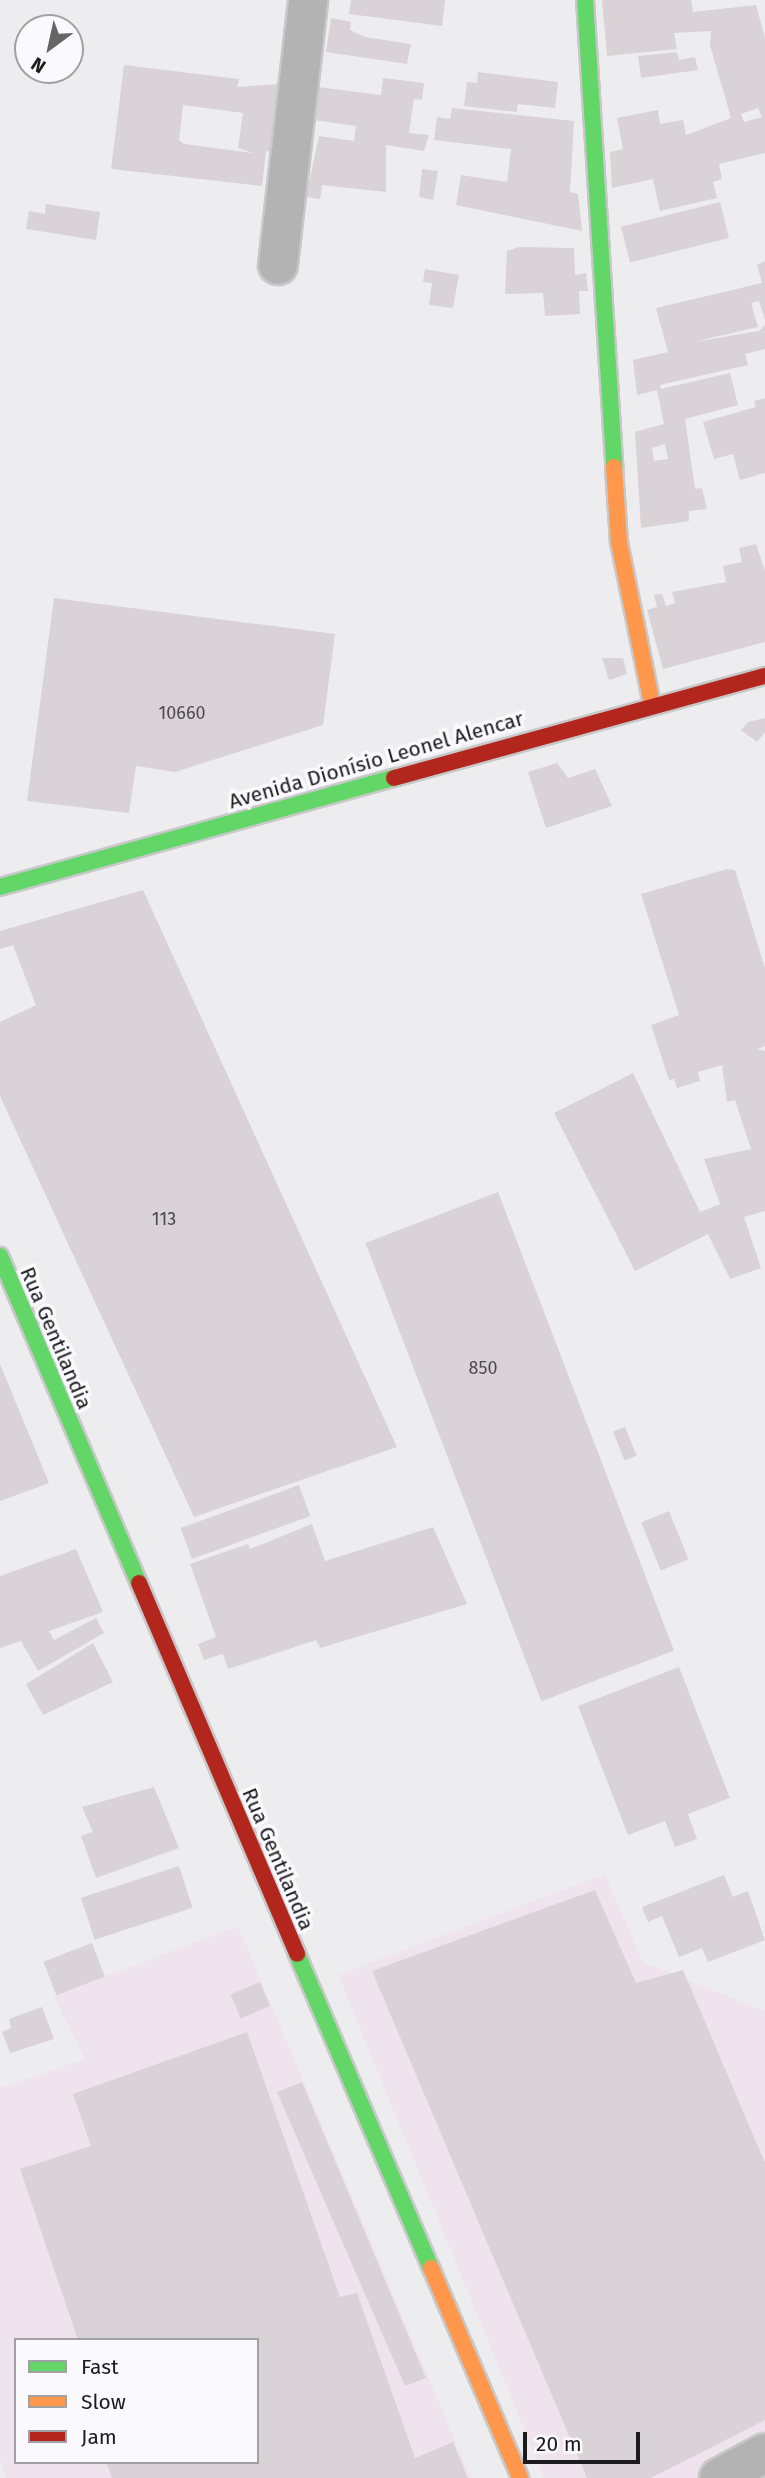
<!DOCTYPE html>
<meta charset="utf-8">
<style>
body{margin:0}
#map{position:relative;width:765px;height:2478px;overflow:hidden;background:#ededf0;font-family:"Fira Sans",sans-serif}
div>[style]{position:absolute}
.industrial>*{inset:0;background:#efe4ed}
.building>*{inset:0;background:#d9d2d7;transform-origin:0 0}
.roads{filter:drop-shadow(2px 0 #c8c8c9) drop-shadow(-2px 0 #c8c8c9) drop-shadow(0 2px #c8c8c9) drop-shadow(0 -2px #c8c8c9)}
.street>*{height:38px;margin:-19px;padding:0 19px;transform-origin:19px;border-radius:19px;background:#b2b3b2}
.fast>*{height:16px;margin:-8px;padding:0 8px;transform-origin:8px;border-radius:8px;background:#63d668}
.slow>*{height:16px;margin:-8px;padding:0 8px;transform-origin:8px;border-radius:8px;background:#ff974d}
.jam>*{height:16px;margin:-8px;padding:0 8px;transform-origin:8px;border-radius:8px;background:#b3261e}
span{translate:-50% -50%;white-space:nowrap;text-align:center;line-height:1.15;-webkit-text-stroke:7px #f9f9fe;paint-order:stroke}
.number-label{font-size:18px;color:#4b4a4c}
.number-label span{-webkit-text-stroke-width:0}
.street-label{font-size:21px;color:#1c1c1e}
.legend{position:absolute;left:14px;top:2338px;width:245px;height:126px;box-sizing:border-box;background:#f9f9fe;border:2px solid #a1a1a4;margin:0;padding:9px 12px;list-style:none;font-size:21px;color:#1c1c1e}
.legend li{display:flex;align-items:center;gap:14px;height:35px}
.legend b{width:35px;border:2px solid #a1a1a4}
.north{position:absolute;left:14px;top:14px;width:70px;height:70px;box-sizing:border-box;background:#f9f9fe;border:2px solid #a1a1a4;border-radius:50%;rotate:213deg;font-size:19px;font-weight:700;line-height:28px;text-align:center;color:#1c1c1e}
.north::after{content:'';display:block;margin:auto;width:24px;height:32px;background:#656568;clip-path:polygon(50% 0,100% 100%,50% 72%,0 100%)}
.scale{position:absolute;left:523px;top:2432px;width:117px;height:32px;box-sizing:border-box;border:4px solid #1c1c1e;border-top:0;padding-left:9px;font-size:21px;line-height:24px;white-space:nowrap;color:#1c1c1e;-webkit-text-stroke:5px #f9f9fe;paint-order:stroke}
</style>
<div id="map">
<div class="industrial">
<i style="clip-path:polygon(605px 1874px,643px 1962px,765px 2011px,765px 2478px,544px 2478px,338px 1975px)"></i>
<i style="clip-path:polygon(evenodd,238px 1926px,471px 2478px,6px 2478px,0 2461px,0 2088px,85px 2059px,53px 1996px,238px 1926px,16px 2340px,257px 2340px,257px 2462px,16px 2462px,16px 2340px)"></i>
</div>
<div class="building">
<i style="clip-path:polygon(351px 0,445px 0,442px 26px,349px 14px)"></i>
<i style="clip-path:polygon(evenodd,602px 0,691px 0,693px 12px,756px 5px,765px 38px,765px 153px,719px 164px,722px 179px,713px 182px,717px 198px,660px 211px,653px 179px,612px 188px,610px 152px,623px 149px,617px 118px,658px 110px,660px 124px,683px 120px,686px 135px,731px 118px,710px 45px,711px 31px,674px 33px,677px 49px,607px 56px,602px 0,758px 108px,762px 117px,744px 122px,741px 114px,758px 108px)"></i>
<i style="clip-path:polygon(331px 18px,351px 22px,350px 30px,365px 37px,411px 44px,407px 64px,326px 52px)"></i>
<i style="clip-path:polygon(677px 52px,679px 60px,695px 57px,698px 70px,641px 78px,638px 56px)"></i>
<i style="clip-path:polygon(evenodd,124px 65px,239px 79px,237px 87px,277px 84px,276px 153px,266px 151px,262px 186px,111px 169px,124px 65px,183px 105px,243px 113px,238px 148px,253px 153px,184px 144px,179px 140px,183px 105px)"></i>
<i style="clip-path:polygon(478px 72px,558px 82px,555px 108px,518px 104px,517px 112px,464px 106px,467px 82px,477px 83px)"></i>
<i style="clip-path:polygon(383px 78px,424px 83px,422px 100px,414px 99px,409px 133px,429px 135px,424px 151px,386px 145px,386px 192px,322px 185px,320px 199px,306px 197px,319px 136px,354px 141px,356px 126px,314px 120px,318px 87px,381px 95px)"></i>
<i style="clip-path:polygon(452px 108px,574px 121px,570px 192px,578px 194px,582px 231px,456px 205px,461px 175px,507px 182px,511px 149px,434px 140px,437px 117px,450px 119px)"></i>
<i style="clip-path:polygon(422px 169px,438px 171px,433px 200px,419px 197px)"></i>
<i style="left:720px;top:202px;width:37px;height:102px;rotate:76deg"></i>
<i style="clip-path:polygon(46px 204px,100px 212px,96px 240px,26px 229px,29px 211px,45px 214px)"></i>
<i style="clip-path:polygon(519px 247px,574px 248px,575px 275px,586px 273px,588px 291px,579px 291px,580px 314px,545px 316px,543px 293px,505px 294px,507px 251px)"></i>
<i style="clip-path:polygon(evenodd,765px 261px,765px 320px,759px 301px,751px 303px,758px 327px,693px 342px,759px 331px,765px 325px,765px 349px,745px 354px,748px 365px,660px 385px,661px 389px,730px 373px,738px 405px,685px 419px,695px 489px,702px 488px,707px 509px,689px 511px,689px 521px,641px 528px,635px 432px,664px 424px,657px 390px,637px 395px,633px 360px,668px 352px,656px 308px,762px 283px,757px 265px,765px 261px,665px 444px,668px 459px,654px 461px,652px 448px,665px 444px)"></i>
<i style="clip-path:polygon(425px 269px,459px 275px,453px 308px,429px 305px,432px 283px,423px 282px)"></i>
<i style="clip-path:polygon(765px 398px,765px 473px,740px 480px,733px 454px,714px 459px,703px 422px,756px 407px,754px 401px)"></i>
<i style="clip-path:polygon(756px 544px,765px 571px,765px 642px,663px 669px,647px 610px,657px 607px,654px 595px,662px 594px,666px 606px,675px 603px,672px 592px,726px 582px,723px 566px,742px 562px,739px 548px)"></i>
<i style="clip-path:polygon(54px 598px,335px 634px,323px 725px,175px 772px,136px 766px,129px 813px,27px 801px)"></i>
<i style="clip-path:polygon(602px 658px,623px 658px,627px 674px,609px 680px)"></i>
<i style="clip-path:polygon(765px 718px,765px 732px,757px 742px,741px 730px,748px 722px)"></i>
<i style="clip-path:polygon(557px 763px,568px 778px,595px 769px,612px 806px,546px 828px,528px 772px)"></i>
<i style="clip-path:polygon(727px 869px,735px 870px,765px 968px,765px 1046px,757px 1049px,765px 1051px,765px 1211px,744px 1217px,761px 1268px,730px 1279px,708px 1234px,635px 1271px,554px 1113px,633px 1073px,700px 1212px,720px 1204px,704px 1159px,751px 1149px,735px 1100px,727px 1102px,722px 1065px,698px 1072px,700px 1081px,677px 1088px,674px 1079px,669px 1080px,651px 1025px,679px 1015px,641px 894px)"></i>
<i style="clip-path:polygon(143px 890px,397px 1447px,194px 1517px,0 1096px,0 1022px,36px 1005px,13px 945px,0 949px,0 931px)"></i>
<i style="left:498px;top:1192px;width:491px;height:142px;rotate:69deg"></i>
<i style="clip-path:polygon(0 1364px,49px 1483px,0 1501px)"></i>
<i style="left:625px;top:1427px;width:31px;height:13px;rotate:68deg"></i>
<i style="left:299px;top:1485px;width:33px;height:126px;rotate:70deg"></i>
<i style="left:669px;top:1511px;width:52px;height:30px;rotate:68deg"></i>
<i style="clip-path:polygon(312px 1524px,325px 1561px,433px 1527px,467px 1604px,320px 1648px,316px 1640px,228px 1669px,223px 1654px,204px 1660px,198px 1644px,216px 1637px,190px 1564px,248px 1544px,250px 1549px)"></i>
<i style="clip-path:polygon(76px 1549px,103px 1612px,49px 1631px,54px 1640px,96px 1618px,104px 1633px,38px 1671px,21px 1641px,0 1648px,0 1576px)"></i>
<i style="clip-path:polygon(93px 1643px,113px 1682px,43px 1715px,26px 1684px)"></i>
<i style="clip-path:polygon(679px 1667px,730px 1798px,688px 1814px,697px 1839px,675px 1847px,665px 1821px,628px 1835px,578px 1706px)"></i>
<i style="clip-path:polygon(154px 1787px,179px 1848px,96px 1878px,81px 1836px,93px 1832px,82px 1807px)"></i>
<i style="left:179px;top:1866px;width:44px;height:103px;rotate:72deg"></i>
<i style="clip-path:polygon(724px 1875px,733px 1897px,748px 1891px,765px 1940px,708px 1962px,702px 1948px,679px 1957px,662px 1916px,648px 1922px,642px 1907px)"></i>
<i style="clip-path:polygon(595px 1890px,636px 1983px,683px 1970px,765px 2163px,765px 2420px,651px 2478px,587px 2478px,372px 1971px)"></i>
<i style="left:92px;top:1943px;width:36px;height:52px;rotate:69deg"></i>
<i style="left:260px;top:1982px;width:26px;height:32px;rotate:67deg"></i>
<i style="clip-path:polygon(42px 2007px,54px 2039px,10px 2053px,2px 2032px,11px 2028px,9px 2019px)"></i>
<i style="clip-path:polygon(247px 2032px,340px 2297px,357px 2293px,415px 2458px,453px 2442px,468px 2478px,112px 2478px,106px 2462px,257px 2462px,257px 2340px,78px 2340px,20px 2169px,91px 2146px,73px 2094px)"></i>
<i style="clip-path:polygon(302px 2082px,426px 2378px,405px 2386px,277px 2092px)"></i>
</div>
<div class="roads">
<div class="street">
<i style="left:278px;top:265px;width:267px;rotate:-83.5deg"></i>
<i style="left:719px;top:2478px;width:52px;rotate:-28.5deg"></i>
</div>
<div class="fast">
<i style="left:585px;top:0;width:468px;rotate:86.4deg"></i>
<i style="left:0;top:887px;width:409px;rotate:-15.5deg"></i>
<i style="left:0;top:1256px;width:355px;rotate:67deg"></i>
<i style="left:297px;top:1954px;width:341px;rotate:66.9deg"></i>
</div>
<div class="slow">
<i style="left:614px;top:467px;width:75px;rotate:86.2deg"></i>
<i style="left:619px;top:542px;width:165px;rotate:78.5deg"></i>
<i style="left:431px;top:2268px;width:228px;rotate:67deg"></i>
</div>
<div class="jam">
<i style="left:394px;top:778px;width:385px;rotate:-15.4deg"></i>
<i style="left:139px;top:1583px;width:403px;rotate:66.9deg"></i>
</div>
</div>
<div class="number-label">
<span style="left:182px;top:713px">10660</span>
<span style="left:164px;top:1219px">113</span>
<span style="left:483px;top:1368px">850</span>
</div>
<div class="street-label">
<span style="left:376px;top:760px;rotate:-16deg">Avenida Dionísio Leonel Alencar</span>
<span style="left:56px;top:1338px;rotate:67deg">Rua Gentilandia</span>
<span style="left:278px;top:1859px;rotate:67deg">Rua Gentilandia</span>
</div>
<ul class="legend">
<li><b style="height:9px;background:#63d668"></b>Fast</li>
<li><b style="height:9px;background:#ff974d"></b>Slow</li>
<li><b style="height:9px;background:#b3261e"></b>Jam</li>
</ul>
<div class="north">N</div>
<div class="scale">20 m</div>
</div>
